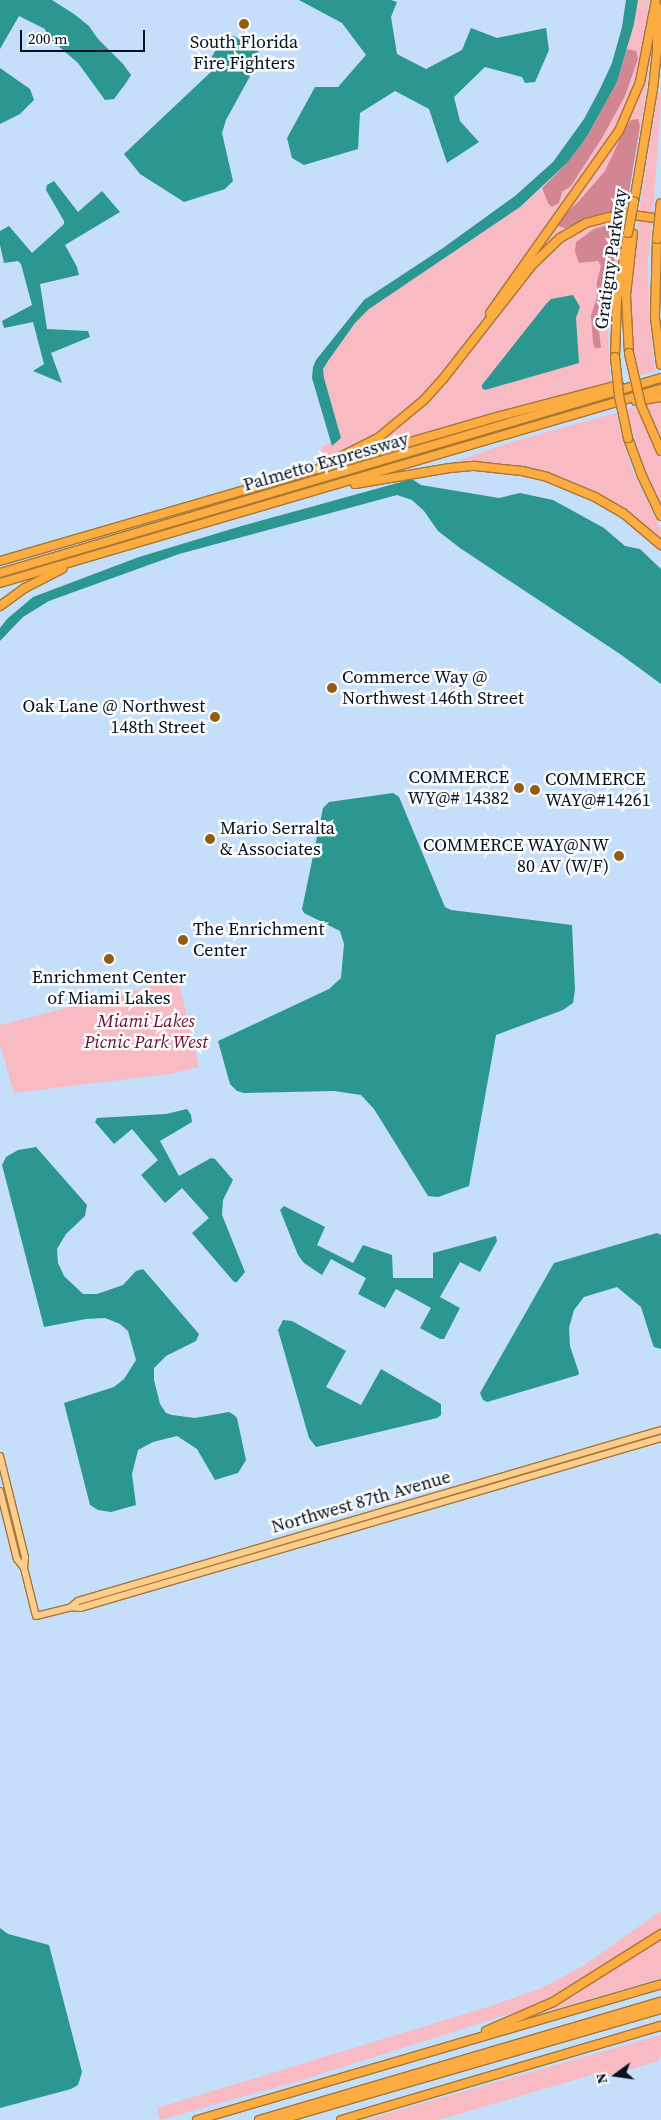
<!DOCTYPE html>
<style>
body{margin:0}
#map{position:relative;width:661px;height:2120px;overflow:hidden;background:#c5def9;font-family:"Source Serif 4",serif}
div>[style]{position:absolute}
.green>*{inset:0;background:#f8bbc3}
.forest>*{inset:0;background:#d18691}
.water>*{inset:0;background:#2c9691}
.roads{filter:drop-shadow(1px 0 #a57635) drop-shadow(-1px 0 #a57635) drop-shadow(0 1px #a57635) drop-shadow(0 -1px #a57635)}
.major>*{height:6px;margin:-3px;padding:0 3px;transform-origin:3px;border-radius:3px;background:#fdcd8d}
.highway>*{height:8px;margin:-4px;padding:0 4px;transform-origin:4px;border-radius:4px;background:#fcac41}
.bridges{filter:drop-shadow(1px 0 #a57635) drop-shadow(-1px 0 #a57635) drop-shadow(0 1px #a57635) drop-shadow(0 -1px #a57635)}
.highway-bridge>*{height:8px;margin:-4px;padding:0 4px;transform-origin:4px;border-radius:4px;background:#fcac41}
.dots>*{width:14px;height:14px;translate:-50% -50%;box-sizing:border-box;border:2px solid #fcfcfc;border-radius:50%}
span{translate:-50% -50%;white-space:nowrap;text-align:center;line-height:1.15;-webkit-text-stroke:5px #fcfcfc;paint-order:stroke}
.poi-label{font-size:18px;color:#031120}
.left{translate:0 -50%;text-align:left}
.right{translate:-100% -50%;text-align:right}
.street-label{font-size:18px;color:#031120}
.park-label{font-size:18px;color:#680c29;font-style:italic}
.north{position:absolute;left:591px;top:2050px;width:50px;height:50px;-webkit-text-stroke:4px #fcfcfc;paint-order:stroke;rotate:256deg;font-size:14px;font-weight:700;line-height:20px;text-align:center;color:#031120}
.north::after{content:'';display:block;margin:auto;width:18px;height:22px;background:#031120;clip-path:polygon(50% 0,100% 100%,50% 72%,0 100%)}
.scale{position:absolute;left:20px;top:30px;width:125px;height:22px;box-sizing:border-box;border:2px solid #031120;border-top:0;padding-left:6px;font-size:15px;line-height:18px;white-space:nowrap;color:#031120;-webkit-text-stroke:4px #fcfcfc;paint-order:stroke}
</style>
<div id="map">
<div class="green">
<i style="clip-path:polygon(638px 0,649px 0,646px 41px,639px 78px,617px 129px,442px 376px,416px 404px,382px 432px,323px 463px,320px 457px,322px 447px,330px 442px,332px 446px,341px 438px,324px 378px,323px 369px,328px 361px,355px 323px,369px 309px,520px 207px,542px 188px,548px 203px,571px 186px,602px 138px,630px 83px,635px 68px,634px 50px,627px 49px)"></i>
<i style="clip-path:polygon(650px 46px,652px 46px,645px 101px,625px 212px,612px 213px,551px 241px,520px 277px,612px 145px)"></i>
<i style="clip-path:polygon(658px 92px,661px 93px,661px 101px,653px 214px,639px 212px)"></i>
<i style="clip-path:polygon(624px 219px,610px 301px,608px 339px,611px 384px,349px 458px,412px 413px,536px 263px,562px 240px,586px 226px)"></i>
<i style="clip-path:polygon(638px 219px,653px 220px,648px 260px,649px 314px,655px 371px,635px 377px,627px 306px)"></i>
<i style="clip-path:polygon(661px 400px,661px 506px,644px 469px,626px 409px)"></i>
<i style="clip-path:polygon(616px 413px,631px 467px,661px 530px,661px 543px,595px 493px,563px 478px,532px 468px,512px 466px,442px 466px,518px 440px)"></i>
<i style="clip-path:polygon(178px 979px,199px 1067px,169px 1074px,14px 1093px,0 1044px,0 1025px)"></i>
<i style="clip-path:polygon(661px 1911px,661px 1930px,571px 1987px,531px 2007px,299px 2081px,160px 2120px,157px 2108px,491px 2006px,542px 1988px,583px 1966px)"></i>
<i style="clip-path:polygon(661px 1938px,661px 1978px,538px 2014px,576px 1992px)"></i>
<i style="clip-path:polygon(661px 2035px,661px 2056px,658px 2061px,604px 2077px,602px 2072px,438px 2120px,364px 2120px)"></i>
</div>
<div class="forest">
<i style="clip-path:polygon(627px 49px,636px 51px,638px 59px,625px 96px,602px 138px,571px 186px,562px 192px,559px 203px,552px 207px,548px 203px,542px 188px,568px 162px,586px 138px,617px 82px)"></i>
<i style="clip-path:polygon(638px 119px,640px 126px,626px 211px,603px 214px,565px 228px,558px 226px,560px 219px,578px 202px,605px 171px,625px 128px,631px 120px)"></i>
<i style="clip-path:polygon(624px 220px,610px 279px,604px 291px,598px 323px,601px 348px,595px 348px,593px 343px,591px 316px,597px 297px,597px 281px,601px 266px,598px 261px,579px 263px,575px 251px,576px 242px,594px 229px)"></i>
</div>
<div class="water">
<i style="clip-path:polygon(0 0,52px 0,74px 14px,89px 26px,98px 39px,123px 64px,131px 75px,126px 83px,114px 99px,105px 100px,78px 63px,48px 37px,45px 29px,19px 16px,0 49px)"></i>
<i style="clip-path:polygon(299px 0,391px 0,397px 2px,391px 17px,397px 54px,426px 69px,462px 50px,471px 28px,497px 38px,546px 28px,549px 50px,535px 82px,525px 83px,522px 77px,485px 67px,454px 97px,460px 121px,479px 142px,447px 163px,429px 109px,395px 91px,360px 113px,358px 149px,304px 165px,292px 158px,287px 138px,315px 87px,338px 87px,366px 55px,342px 23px)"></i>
<i style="clip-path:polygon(626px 0,638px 0,634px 24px,617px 82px,586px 138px,568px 162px,520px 207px,369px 309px,355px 323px,328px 361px,323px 369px,324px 378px,341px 438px,332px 446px,312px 378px,313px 367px,316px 360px,364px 300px,443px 248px,515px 196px,553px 162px,584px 119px,600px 89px,612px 63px,622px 27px)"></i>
<i style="clip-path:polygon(234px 36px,258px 51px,260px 58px,226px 120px,222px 133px,233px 181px,225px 189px,184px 202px,140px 174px,124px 154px,213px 70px,208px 63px,223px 38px)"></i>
<i style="clip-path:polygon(0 68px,30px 89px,34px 100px,20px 114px,0 124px)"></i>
<i style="clip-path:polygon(54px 181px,78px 212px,102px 191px,120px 212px,65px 245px,77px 267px,79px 275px,40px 284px,47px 329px,88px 331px,90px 337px,51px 353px,62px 383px,33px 371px,44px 364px,33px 322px,4px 328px,2px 321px,32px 305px,21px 264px,18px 261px,4px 263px,0 245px,0 231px,9px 226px,32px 253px,64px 224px,64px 221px,46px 190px,47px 185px)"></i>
<i style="clip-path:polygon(573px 295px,580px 307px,576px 318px,579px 363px,485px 390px,482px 388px,482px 385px,546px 304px,551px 299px)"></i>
<i style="clip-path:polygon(412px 479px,421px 485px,499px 498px,520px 493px,553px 500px,604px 528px,625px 546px,640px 549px,661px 569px,661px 684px,620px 654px,460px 548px,438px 531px,424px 511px,412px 500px,397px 495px,179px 554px,49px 601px,23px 617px,0 641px,0 628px,7px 619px,33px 597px,139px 557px,238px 527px)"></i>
<i style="clip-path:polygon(393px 793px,399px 797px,445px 907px,451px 910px,572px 925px,575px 990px,573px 1003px,563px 1010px,496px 1035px,469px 1186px,438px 1197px,428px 1196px,374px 1109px,361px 1095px,334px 1091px,244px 1093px,237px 1091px,230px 1084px,218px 1041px,329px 989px,341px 978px,344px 944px,340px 931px,304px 913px,302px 909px,323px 808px,329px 802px)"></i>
<i style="clip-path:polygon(187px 1109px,191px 1115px,192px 1122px,160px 1141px,179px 1176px,211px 1158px,215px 1159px,233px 1180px,223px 1200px,222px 1215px,245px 1272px,237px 1282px,234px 1282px,192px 1233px,209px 1218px,182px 1188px,165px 1203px,141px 1175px,158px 1160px,132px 1129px,114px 1144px,95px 1122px,97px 1118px,166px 1114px)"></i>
<i style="clip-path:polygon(36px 1147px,87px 1205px,85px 1216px,66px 1234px,57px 1249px,58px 1263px,64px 1276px,83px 1294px,97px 1294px,123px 1285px,136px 1271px,143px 1269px,199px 1334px,196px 1341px,166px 1356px,154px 1368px,154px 1380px,160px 1404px,166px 1413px,172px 1415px,195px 1418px,229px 1412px,234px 1415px,237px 1418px,246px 1460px,238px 1473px,215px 1480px,197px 1449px,177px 1436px,153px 1442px,138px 1450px,132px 1474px,136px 1505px,111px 1512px,98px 1510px,90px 1505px,64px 1403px,114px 1387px,124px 1379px,136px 1360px,128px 1331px,120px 1324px,105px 1318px,86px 1319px,44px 1327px,2px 1165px,6px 1157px,18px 1150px)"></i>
<i style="clip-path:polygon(284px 1206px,325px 1227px,317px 1245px,353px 1263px,363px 1245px,392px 1255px,393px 1278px,433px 1278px,433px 1253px,496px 1236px,497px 1241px,480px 1272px,460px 1262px,440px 1297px,460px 1308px,444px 1339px,440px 1339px,420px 1328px,431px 1308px,396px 1289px,385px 1308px,358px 1294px,366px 1278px,331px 1259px,322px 1275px,304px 1263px,298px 1255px,280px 1210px)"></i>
<i style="clip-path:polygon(657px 1233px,661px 1235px,661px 1349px,654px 1347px,652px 1342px,641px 1307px,617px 1287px,584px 1297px,574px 1310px,569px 1328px,570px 1346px,579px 1373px,578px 1375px,487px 1402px,483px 1400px,480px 1393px,554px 1263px)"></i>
<i style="clip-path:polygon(283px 1320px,292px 1321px,346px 1351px,326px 1387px,361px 1405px,381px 1369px,441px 1404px,441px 1415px,437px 1418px,316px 1447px,309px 1438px,278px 1330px)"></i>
<i style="clip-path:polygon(0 1928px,8px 1934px,49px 1945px,82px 2072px,78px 2085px,71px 2089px,0 2108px)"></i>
</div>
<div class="roads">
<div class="major">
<i style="left:0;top:1456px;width:104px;rotate:76.1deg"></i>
<i style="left:25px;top:1557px;width:11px;rotate:95deg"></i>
<i style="left:24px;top:1568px;width:49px;rotate:76deg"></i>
<i style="left:36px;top:1616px;width:36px;rotate:-14deg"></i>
<i style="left:71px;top:1607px;width:9px;rotate:6deg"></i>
<i style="left:80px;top:1608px;width:605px;rotate:-16.31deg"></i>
<i style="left:0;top:1491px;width:70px;rotate:76deg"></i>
<i style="left:17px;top:1559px;width:11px;rotate:52deg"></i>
<i style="left:71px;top:1607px;width:9px;rotate:-41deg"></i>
<i style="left:78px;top:1601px;width:608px;rotate:-16.35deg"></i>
</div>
<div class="highway">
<i style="left:634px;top:202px;width:115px;rotate:-80.5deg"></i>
<i style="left:653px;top:89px;width:38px;rotate:-84deg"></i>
<i style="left:657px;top:51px;width:44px;rotate:-90deg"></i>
<i style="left:657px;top:239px;width:79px;rotate:91.5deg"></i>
<i style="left:655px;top:318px;width:47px;rotate:82.7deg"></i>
<i style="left:490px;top:313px;width:223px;rotate:-54.7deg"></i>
<i style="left:619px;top:131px;width:53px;rotate:-66.8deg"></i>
<i style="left:640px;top:82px;width:84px;rotate:-79deg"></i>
<i style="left:629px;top:353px;width:58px;rotate:-93deg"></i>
<i style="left:626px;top:295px;width:62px;rotate:-83.6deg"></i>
<i style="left:615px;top:357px;width:57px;rotate:-88deg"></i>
<i style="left:617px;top:300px;width:68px;rotate:-80.7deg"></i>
<i style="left:636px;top:401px;width:25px;rotate:-9deg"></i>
<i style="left:628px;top:438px;width:40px;rotate:69.8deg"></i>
<i style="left:642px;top:476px;width:44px;rotate:64.6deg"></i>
<i style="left:332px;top:461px;width:51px;rotate:-26.6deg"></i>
<i style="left:378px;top:438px;width:60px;rotate:-39.6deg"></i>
<i style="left:424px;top:400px;width:28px;rotate:-48deg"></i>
<i style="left:443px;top:379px;width:146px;rotate:-52deg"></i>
<i style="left:533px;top:264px;width:37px;rotate:-44deg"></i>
<i style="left:560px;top:238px;width:30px;rotate:-30deg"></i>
<i style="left:586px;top:223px;width:24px;rotate:-15deg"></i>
<i style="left:609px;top:217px;width:24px;rotate:-5deg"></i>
<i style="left:633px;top:215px;width:28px;rotate:8deg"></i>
<i style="left:355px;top:484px;width:96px;rotate:-9.6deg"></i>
<i style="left:450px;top:468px;width:25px;rotate:-5deg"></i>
<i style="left:475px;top:466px;width:47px;rotate:6.1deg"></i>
<i style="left:522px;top:471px;width:26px;rotate:13deg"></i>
<i style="left:547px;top:477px;width:52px;rotate:22.6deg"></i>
<i style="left:595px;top:497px;width:32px;rotate:30deg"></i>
<i style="left:623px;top:513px;width:50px;rotate:40.1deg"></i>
<i style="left:0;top:561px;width:521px;rotate:-16.17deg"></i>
<i style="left:500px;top:416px;width:123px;rotate:-14.6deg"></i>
<i style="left:0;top:573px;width:689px;rotate:-16.44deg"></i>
<i style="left:0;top:583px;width:689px;rotate:-16.36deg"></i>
<i style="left:0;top:606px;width:31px;rotate:-36deg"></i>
<i style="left:25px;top:588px;width:42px;rotate:-27.2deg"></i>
<i style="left:486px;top:2031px;width:73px;rotate:-23.4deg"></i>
<i style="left:553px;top:2002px;width:128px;rotate:-32.2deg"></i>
<i style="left:197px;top:2120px;width:484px;rotate:-16.3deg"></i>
<i style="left:259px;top:2120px;width:419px;rotate:-16.4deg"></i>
<i style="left:279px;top:2120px;width:398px;rotate:-16.2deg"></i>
<i style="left:341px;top:2120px;width:334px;rotate:-16.4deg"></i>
</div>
</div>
<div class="bridges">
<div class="highway-bridge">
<i style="left:628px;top:233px;width:32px;rotate:-79deg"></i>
<i style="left:657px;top:239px;width:36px;rotate:-84deg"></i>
<i style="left:629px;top:353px;width:53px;rotate:77deg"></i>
<i style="left:641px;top:405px;width:50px;rotate:66.5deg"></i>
<i style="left:615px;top:357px;width:39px;rotate:84deg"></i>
<i style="left:619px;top:396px;width:43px;rotate:77.9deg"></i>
</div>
</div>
<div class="dots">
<i style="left:244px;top:24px;background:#915d10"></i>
<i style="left:332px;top:688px;background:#915d10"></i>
<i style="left:215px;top:717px;background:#915d10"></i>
<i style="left:519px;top:788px;background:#915d10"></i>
<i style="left:535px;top:790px;background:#915d10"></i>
<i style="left:210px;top:839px;background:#915d10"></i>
<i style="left:619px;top:856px;background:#915d10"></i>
<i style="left:183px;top:940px;background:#915d10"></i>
<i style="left:109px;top:959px;background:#915d10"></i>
</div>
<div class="poi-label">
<span style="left:244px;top:53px">South Florida<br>Fire Fighters</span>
<span class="left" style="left:342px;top:688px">Commerce Way @<br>Northwest 146th Street</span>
<span class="right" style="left:205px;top:717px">Oak Lane @ Northwest<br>148th Street</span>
<span class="right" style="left:509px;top:788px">COMMERCE<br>WY@# 14382</span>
<span class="left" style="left:545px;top:790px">COMMERCE<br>WAY@#14261</span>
<span class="left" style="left:220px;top:839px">Mario Serralta<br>&amp; Associates</span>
<span class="right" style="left:609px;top:856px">COMMERCE WAY@NW<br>80 AV (W/F)</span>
<span class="left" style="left:193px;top:940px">The Enrichment<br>Center</span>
<span style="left:109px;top:988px">Enrichment Center<br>of Miami Lakes</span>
</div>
<div class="street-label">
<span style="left:611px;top:259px;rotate:-82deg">Gratigny Parkway</span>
<span style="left:326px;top:462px;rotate:-16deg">Palmetto Expressway</span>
<span style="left:361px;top:1502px;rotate:-16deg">Northwest 87th Avenue</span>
</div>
<div class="park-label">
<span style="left:146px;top:1032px">Miami Lakes<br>Picnic Park West</span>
</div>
<div class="north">N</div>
<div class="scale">200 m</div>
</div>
